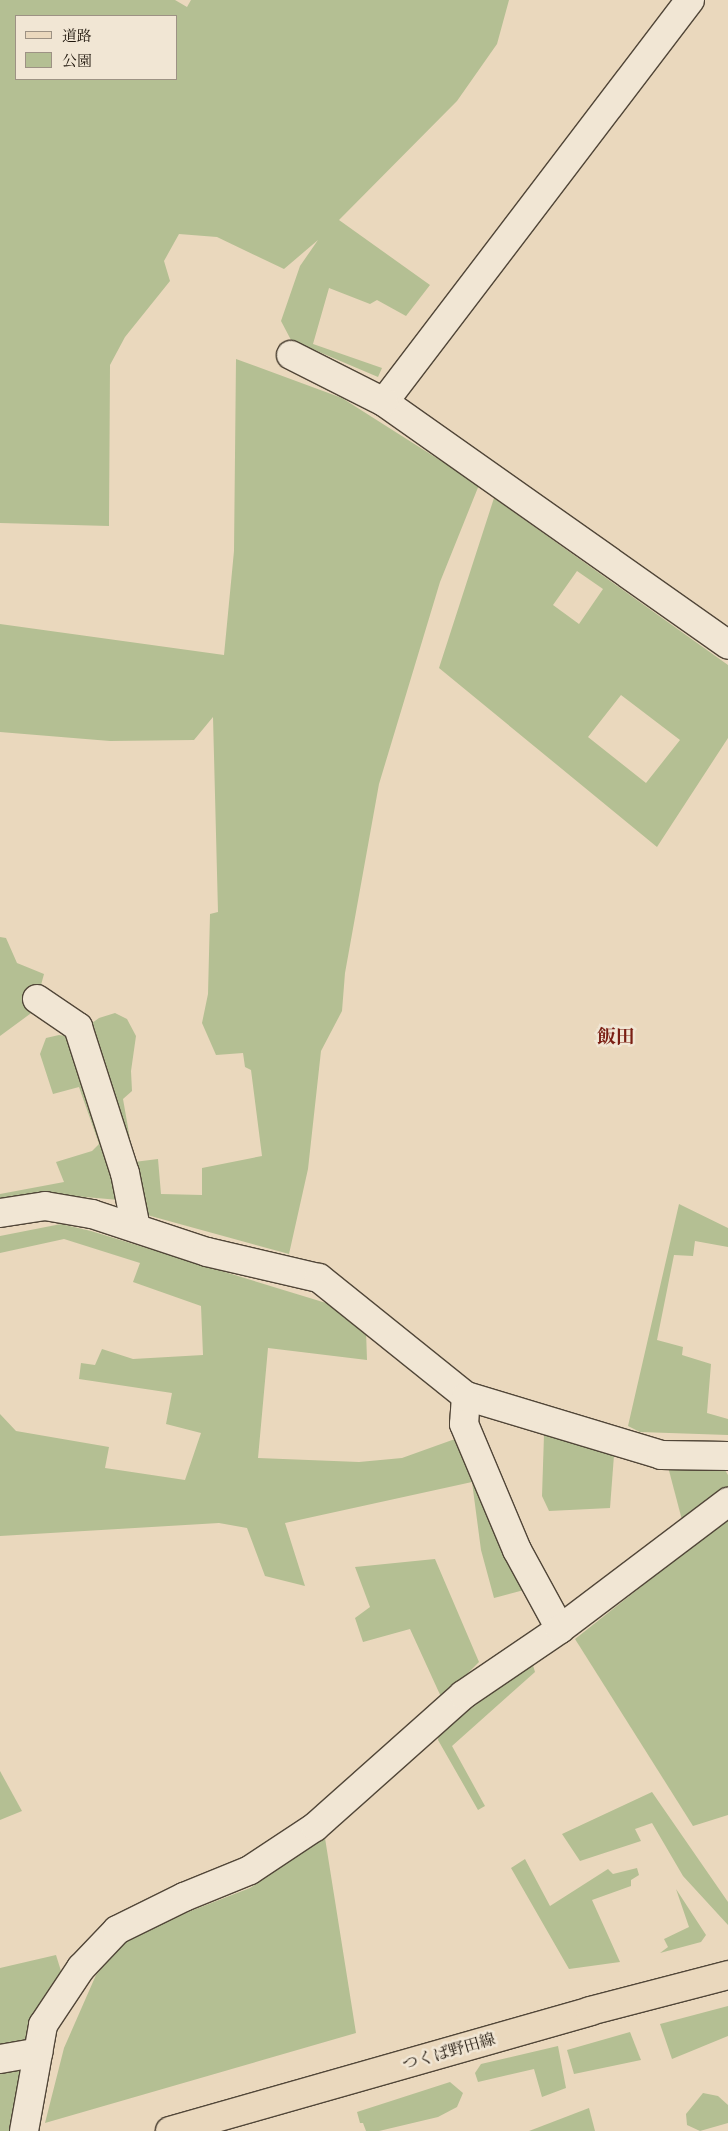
<!DOCTYPE html>
<meta charset="utf-8">
<style>
body{margin:0}
#map{position:relative;width:728px;height:2131px;overflow:hidden;background:#ead8bd;font-family:"EB Garamond","Noto Serif JP",serif}
div>[style]{position:absolute}
.green>*{inset:0;background:#b4bf93}
.roads{filter:drop-shadow(1px 0 #514638) drop-shadow(-1px 0 #514638) drop-shadow(0 1px #514638) drop-shadow(0 -1px #514638)}
.street>*{height:28px;margin:-14px;padding:0 14px;transform-origin:14px;border-radius:14px;background:#f1e6d4}
.primary>*{height:28px;margin:-14px;padding:0 14px;transform-origin:14px;border-radius:14px;background:#ead8bd}
span{translate:-50% -50%;white-space:nowrap;text-align:center;line-height:1.15;-webkit-text-stroke:5px #f1e6d4;paint-order:stroke}
.street-label{font-size:16px;color:#1e150b}
.quarter-label{font-size:19px;color:#7a1f14;font-weight:700}
.legend{position:absolute;left:15px;top:15px;width:162px;height:65px;box-sizing:border-box;background:#f1e6d4;border:1px solid #9d9284;margin:0;padding:6px 9px;list-style:none;font-size:15px;color:#1e150b}
.legend li{display:flex;align-items:center;gap:10px;height:25px}
.legend b{width:25px;border:1px solid #9d9284}
</style>
<div id="map">
<div class="green">
<i style="clip-path:polygon(evenodd,0 0,175px 0,187px 7px,191px 0,509px 0,497px 44px,457px 101px,339px 220px,430px 285px,406px 316px,377px 300px,370px 304px,329px 288px,313px 344px,382px 368px,378px 377px,291px 340px,281px 321px,300px 266px,318px 240px,284px 269px,217px 237px,179px 234px,164px 261px,170px 281px,125px 337px,110px 365px,109px 526px,0 523px,0 0,16px 16px,176px 16px,176px 79px,16px 79px,16px 16px)"></i>
<i style="clip-path:polygon(236px 359px,342px 398px,479px 485px,440px 582px,379px 784px,345px 973px,342px 1011px,321px 1051px,308px 1169px,289px 1254px,147px 1215px,88px 1026px,99px 1018px,115px 1013px,127px 1019px,136px 1036px,131px 1071px,132px 1091px,123px 1099px,134px 1162px,158px 1159px,161px 1194px,202px 1195px,202px 1168px,262px 1156px,251px 1070px,245px 1067px,243px 1053px,216px 1055px,202px 1023px,208px 994px,210px 914px,218px 912px,213px 717px,194px 740px,110px 741px,0 732px,0 624px,224px 655px,234px 551px)"></i>
<i style="clip-path:polygon(evenodd,494px 498px,728px 665px,728px 738px,657px 847px,439px 668px,494px 498px,577px 571px,603px 589px,579px 624px,553px 605px,577px 571px,494px 498px,621px 695px,680px 740px,646px 783px,588px 737px,621px 695px)"></i>
<i style="clip-path:polygon(0 937px,6px 938px,17px 963px,44px 974px,34px 1011px,0 1036px)"></i>
<i style="clip-path:polygon(59px 1035px,73px 1037px,119px 1200px,51px 1194px,0 1200px,0 1194px,64px 1182px,56px 1162px,92px 1151px,99px 1144px,79px 1087px,53px 1094px,40px 1054px,46px 1038px)"></i>
<i style="clip-path:polygon(679px 1204px,728px 1228px,728px 1247px,695px 1241px,693px 1256px,674px 1255px,657px 1340px,683px 1347px,682px 1355px,711px 1364px,707px 1413px,728px 1419px,728px 1435px,640px 1432px,628px 1426px)"></i>
<i style="clip-path:polygon(61px 1224px,91px 1231px,349px 1310px,366px 1330px,367px 1360px,268px 1348px,258px 1458px,359px 1462px,402px 1458px,455px 1439px,472px 1482px,479px 1480px,524px 1590px,494px 1598px,481px 1550px,472px 1482px,285px 1523px,305px 1586px,265px 1576px,247px 1528px,219px 1523px,0 1536px,0 1414px,16px 1431px,109px 1447px,105px 1468px,185px 1480px,201px 1433px,166px 1424px,172px 1393px,79px 1379px,81px 1363px,95px 1365px,102px 1349px,133px 1359px,203px 1355px,201px 1306px,133px 1282px,140px 1263px,64px 1239px,0 1253px,0 1236px)"></i>
<i style="clip-path:polygon(544px 1435px,614px 1455px,610px 1508px,549px 1511px,542px 1496px)"></i>
<i style="clip-path:polygon(667px 1463px,722px 1465px,728px 1475px,728px 1488px,682px 1520px)"></i>
<i style="clip-path:polygon(728px 1518px,728px 1815px,693px 1826px,575px 1639px)"></i>
<i style="clip-path:polygon(435px 1559px,479px 1662px,442px 1699px,410px 1629px,363px 1642px,355px 1618px,370px 1607px,355px 1567px)"></i>
<i style="clip-path:polygon(532px 1662px,535px 1672px,452px 1746px,485px 1806px,478px 1810px,438px 1740px,439px 1733px)"></i>
<i style="clip-path:polygon(0 1771px,22px 1811px,0 1820px)"></i>
<i style="clip-path:polygon(652px 1792px,728px 1902px,728px 1925px,683px 1876px,652px 1823px,635px 1829px,641px 1841px,580px 1861px,562px 1834px)"></i>
<i style="clip-path:polygon(325px 1838px,356px 2033px,45px 2123px,64px 2048px,96px 1975px,125px 1942px,157px 1924px,250px 1888px)"></i>
<i style="clip-path:polygon(525px 1859px,550px 1906px,608px 1869px,613px 1874px,637px 1868px,639px 1875px,631px 1880px,631px 1886px,592px 1900px,620px 1962px,569px 1969px,511px 1868px)"></i>
<i style="clip-path:polygon(676px 1889px,706px 1935px,701px 1942px,660px 1953px,668px 1947px,664px 1939px,689px 1927px)"></i>
<i style="clip-path:polygon(56px 1955px,61px 1971px,38px 2006px,28px 2042px,0 2047px,0 1968px)"></i>
<i style="clip-path:polygon(728px 2006px,728px 2036px,672px 2059px,660px 2024px)"></i>
<i style="clip-path:polygon(630px 2032px,641px 2060px,574px 2074px,567px 2050px)"></i>
<i style="clip-path:polygon(558px 2046px,566px 2088px,542px 2097px,534px 2069px,478px 2082px,475px 2073px,481px 2064px)"></i>
<i style="clip-path:polygon(14px 2063px,21px 2071px,10px 2131px,0 2131px,0 2067px)"></i>
<i style="clip-path:polygon(450px 2082px,463px 2093px,457px 2107px,438px 2117px,379px 2131px,366px 2131px,363px 2123px,360px 2123px,357px 2112px)"></i>
<i style="clip-path:polygon(703px 2093px,718px 2096px,728px 2105px,728px 2123px,700px 2131px,687px 2125px,686px 2114px)"></i>
<i style="clip-path:polygon(589px 2108px,595px 2131px,529px 2131px)"></i>
</div>
<div class="roads">
<div class="street">
<i style="left:690px;top:0;width:505px;rotate:127.28deg"></i>
<i style="left:384px;top:402px;width:421px;rotate:35.2deg"></i>
<i style="left:291px;top:355px;width:104px;rotate:26.8deg"></i>
<i style="left:37px;top:999px;width:50px;rotate:34.3deg"></i>
<i style="left:78px;top:1027px;width:153px;rotate:72.2deg"></i>
<i style="left:125px;top:1173px;width:56px;rotate:78.7deg"></i>
<i style="left:0;top:1213px;width:46px;rotate:-8.8deg"></i>
<i style="left:45px;top:1206px;width:48px;rotate:9.7deg"></i>
<i style="left:92px;top:1214px;width:121px;rotate:18.3deg"></i>
<i style="left:207px;top:1252px;width:115px;rotate:13.1deg"></i>
<i style="left:319px;top:1278px;width:189px;rotate:38.8deg"></i>
<i style="left:466px;top:1396px;width:204px;rotate:16.8deg"></i>
<i style="left:661px;top:1455px;width:67px;rotate:0.9deg"></i>
<i style="left:466px;top:1396px;width:28px;rotate:94deg"></i>
<i style="left:464px;top:1424px;width:137px;rotate:67.2deg"></i>
<i style="left:517px;top:1550px;width:90px;rotate:61.4deg"></i>
<i style="left:0;top:2059px;width:39px;rotate:-10deg"></i>
<i style="left:24px;top:2131px;width:108px;rotate:-79.8deg"></i>
<i style="left:43px;top:2025px;width:69px;rotate:-56.3deg"></i>
<i style="left:81px;top:1968px;width:52px;rotate:-46.5deg"></i>
<i style="left:117px;top:1930px;width:75px;rotate:-26.2deg"></i>
<i style="left:184px;top:1897px;width:71px;rotate:-22.2deg"></i>
<i style="left:250px;top:1870px;width:78px;rotate:-33.5deg"></i>
<i style="left:315px;top:1827px;width:198px;rotate:-41.7deg"></i>
<i style="left:463px;top:1695px;width:117px;rotate:-34.2deg"></i>
<i style="left:560px;top:1629px;width:211px;rotate:-37.1deg"></i>
</div>
<div class="primary">
<i style="left:170px;top:2131px;width:437px;rotate:-15.9deg"></i>
<i style="left:590px;top:2011px;width:143px;rotate:-14.6deg"></i>
</div>
</div>
<div class="street-label">
<span style="left:449px;top:2052px;rotate:-16deg">つくば野田線</span>
</div>
<div class="quarter-label">
<span style="left:616px;top:1037px">飯田</span>
</div>
<ul class="legend">
<li><b style="height:6px;background:#ead8bd"></b>道路</li>
<li><b style="height:14px;background:#b4bf93"></b>公園</li>
</ul>
</div>
